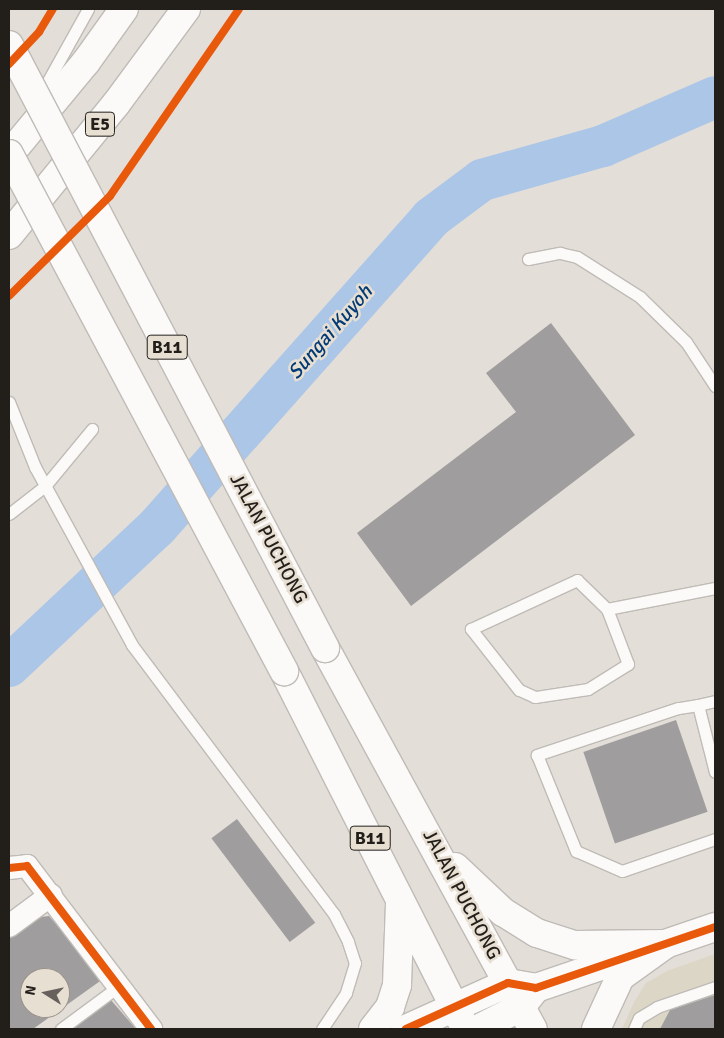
<!DOCTYPE html>
<style>
body{margin:0}
#map{position:relative;width:724px;height:1038px;overflow:hidden;background:#e3ded8;font-family:Signika,sans-serif}
div>[style]{position:absolute}
.commercial>*{inset:0;background:#dcd6c7}
.river>*{height:42px;margin:-21px;padding:0 21px;transform-origin:21px;border-radius:21px;background:#acc6e7}
.building>*{inset:0;background:#9f9d9d;transform-origin:0 0}
.roads{filter:drop-shadow(1px 0 #bfbbb6) drop-shadow(-1px 0 #bfbbb6) drop-shadow(0 1px #bfbbb6) drop-shadow(0 -1px #bfbbb6)}
.service>*{height:11px;margin:-5.5px;padding:0 5.5px;transform-origin:5.5px;border-radius:5.5px;background:#fbfaf9}
.minor>*{height:22px;margin:-11px;padding:0 11px;transform-origin:11px;border-radius:11px;background:#fbfaf9}
.tertiary>*{height:28px;margin:-14px;padding:0 14px;transform-origin:14px;border-radius:14px;background:#fbfaf9}
.primary>*{height:28px;margin:-14px;padding:0 14px;transform-origin:14px;border-radius:14px;background:#fbfaf9}
.motorway>*{height:28px;margin:-14px;padding:0 14px;transform-origin:14px;border-radius:14px;background:#fbfaf9}
.bridges{filter:drop-shadow(1px 0 #bfbbb6) drop-shadow(-1px 0 #bfbbb6) drop-shadow(0 1px #bfbbb6) drop-shadow(0 -1px #bfbbb6)}
.primary-bridge>*{height:28px;margin:-14px;padding:0 14px;transform-origin:14px;border-radius:14px;background:#fbfaf9}
.cycleway>*{height:8px;margin:-4px;padding:0 4px;transform-origin:4px;border-radius:4px;background:#e8590c}
span{translate:-50% -50%;white-space:nowrap;text-align:center;line-height:1.15;-webkit-text-stroke:5px #e8dfd3;paint-order:stroke}
.shield-label span{padding:1px 4px;background:#e8dfd3;border:1px solid;border-radius:4px;-webkit-text-stroke-width:0}
.shield-label{font-size:18px;color:#221e1a;font-weight:700}
.street-label{font-size:19px;color:#221e1a}
.water-label{font-size:20px;color:#013a75;font-style:italic}
.frame{position:absolute;inset:0;border:10px solid #221e1a;pointer-events:none}
.north{position:absolute;left:20px;top:968px;width:50px;height:50px;box-sizing:border-box;background:#e8dfd3;border:1px solid #999289;border-radius:50%;rotate:280deg;font-size:14px;font-weight:700;line-height:20px;text-align:center;color:#221e1a}
.north::after{content:'';display:block;margin:auto;width:18px;height:22px;background:#66615c;clip-path:polygon(50% 0,100% 100%,50% 72%,0 100%)}
</style>
<div id="map">
<div class="commercial">
<i style="clip-path:polygon(715px 954px,715px 1029px,622px 1029px,634px 1002px,646px 983px,667px 971px)"></i>
</div>
<div class="river">
<i style="left:9px;top:666px;width:203px;rotate:-43.2deg"></i>
<i style="left:157px;top:527px;width:413px;rotate:-48.4deg"></i>
<i style="left:431px;top:218px;width:64px;rotate:-36.7deg"></i>
<i style="left:482px;top:180px;width:126px;rotate:-15.7deg"></i>
<i style="left:603px;top:146px;width:122px;rotate:-23.6deg"></i>
</div>
<div class="building">
<i style="clip-path:polygon(551px 323px,635px 435px,411px 606px,357px 533px,516px 412px,486px 373px)"></i>
<i style="left:676px;top:720px;width:97px;height:98px;rotate:71deg"></i>
<i style="left:237px;top:819px;width:130px;height:32px;rotate:53deg"></i>
<i style="clip-path:polygon(evenodd,49px 916px,103px 979px,33px 1029px,9px 1029px,9px 936px,32px 918px,49px 916px,30px 978px,60px 978px,60px 1008px,30px 1008px,30px 978px)"></i>
<i style="clip-path:polygon(715px 995px,715px 1029px,660px 1029px,670px 1010px)"></i>
<i style="clip-path:polygon(110px 999px,136px 1029px,68px 1029px)"></i>
</div>
<div class="roads">
<div class="service">
<i style="left:39px;top:97px;width:101px;rotate:-60.9deg"></i>
<i style="left:528px;top:259px;width:33px;rotate:-11deg"></i>
<i style="left:560px;top:253px;width:17px;rotate:13deg"></i>
<i style="left:577px;top:257px;width:75px;rotate:32.4deg"></i>
<i style="left:640px;top:297px;width:64px;rotate:44.4deg"></i>
<i style="left:686px;top:342px;width:53px;rotate:56.6deg"></i>
<i style="left:9px;top:402px;width:70px;rotate:68.2deg"></i>
<i style="left:35px;top:467px;width:203px;rotate:61.4deg"></i>
<i style="left:132px;top:645px;width:336px;rotate:53.1deg"></i>
<i style="left:334px;top:914px;width:31px;rotate:63deg"></i>
<i style="left:348px;top:942px;width:22px;rotate:72deg"></i>
<i style="left:355px;top:963px;width:31px;rotate:107deg"></i>
<i style="left:346px;top:993px;width:43px;rotate:123.7deg"></i>
<i style="left:9px;top:514px;width:46px;rotate:-37.9deg"></i>
<i style="left:45px;top:486px;width:74px;rotate:-50.5deg"></i>
<i style="left:607px;top:609px;width:59px;rotate:69.1deg"></i>
<i style="left:628px;top:664px;width:47px;rotate:148deg"></i>
<i style="left:588px;top:689px;width:54px;rotate:171.4deg"></i>
<i style="left:535px;top:697px;width:17px;rotate:-156deg"></i>
<i style="left:519px;top:690px;width:78px;rotate:-128.2deg"></i>
<i style="left:471px;top:629px;width:117px;rotate:-24.8deg"></i>
<i style="left:577px;top:580px;width:42px;rotate:44deg"></i>
<i style="left:607px;top:609px;width:110px;rotate:-11deg"></i>
<i style="left:715px;top:701px;width:17px;rotate:167deg"></i>
<i style="left:698px;top:705px;width:69px;rotate:75.8deg"></i>
<i style="left:698px;top:705px;width:20px;rotate:171deg"></i>
<i style="left:678px;top:708px;width:149px;rotate:161.6deg"></i>
<i style="left:537px;top:755px;width:104px;rotate:67.9deg"></i>
<i style="left:576px;top:851px;width:50px;rotate:23.5deg"></i>
<i style="left:622px;top:871px;width:98px;rotate:-19deg"></i>
<i style="left:61px;top:1029px;width:72px;rotate:-36.6deg"></i>
<i style="left:634px;top:1029px;width:12px;rotate:-66deg"></i>
<i style="left:639px;top:1018px;width:21px;rotate:-31deg"></i>
<i style="left:657px;top:1007px;width:61px;rotate:-19deg"></i>
</div>
<div class="minor">
<i style="left:9px;top:868px;width:18px;rotate:-6deg"></i>
<i style="left:27px;top:866px;width:205px;rotate:52.7deg"></i>
<i style="left:9px;top:926px;width:52px;rotate:-36.4deg"></i>
</div>
<div class="tertiary">
<i style="left:406px;top:1029px;width:112px;rotate:-24.3deg"></i>
<i style="left:508px;top:983px;width:28px;rotate:10deg"></i>
<i style="left:536px;top:988px;width:189px;rotate:-18.8deg"></i>
<i style="left:478px;top:1029px;width:48px;rotate:-27.1deg"></i>
<i style="left:521px;top:1007px;width:23px;rotate:-52deg"></i>
</div>
<div class="primary">
<i style="left:325px;top:648px;width:434px;rotate:61.4deg"></i>
<i style="left:284px;top:671px;width:402px;rotate:63.1deg"></i>
<i style="left:455px;top:867px;width:66px;rotate:43.2deg"></i>
<i style="left:503px;top:912px;width:40px;rotate:32deg"></i>
<i style="left:537px;top:933px;width:40px;rotate:18deg"></i>
<i style="left:575px;top:945px;width:91px;rotate:-0.6deg"></i>
<i style="left:373px;top:1029px;width:28px;rotate:-52deg"></i>
<i style="left:390px;top:1007px;width:23px;rotate:-72deg"></i>
<i style="left:397px;top:985px;width:82px;rotate:-87.9deg"></i>
<i style="left:596px;top:1029px;width:57px;rotate:-65.2deg"></i>
<i style="left:620px;top:977px;width:57px;rotate:-35.7deg"></i>
</div>
<div class="motorway">
<i style="left:9px;top:155px;width:121px;rotate:-50.4deg"></i>
<i style="left:86px;top:62px;width:65px;rotate:-54.4deg"></i>
<i style="left:9px;top:235px;width:169px;rotate:-50.8deg"></i>
<i style="left:116px;top:104px;width:118px;rotate:-53.6deg"></i>
</div>
</div>
<div class="bridges">
<div class="primary-bridge">
<i style="left:9px;top:45px;width:681px;rotate:62.34deg"></i>
<i style="left:9px;top:154px;width:586px;rotate:61.99deg"></i>
</div>
</div>
<div class="cycleway">
<i style="left:9px;top:64px;width:44px;rotate:-46.8deg"></i>
<i style="left:39px;top:32px;width:27px;rotate:-59deg"></i>
<i style="left:9px;top:296px;width:142px;rotate:-44.7deg"></i>
<i style="left:110px;top:196px;width:227px;rotate:-55.4deg"></i>
<i style="left:9px;top:868px;width:18px;rotate:-6deg"></i>
<i style="left:27px;top:866px;width:205px;rotate:52.7deg"></i>
<i style="left:406px;top:1029px;width:112px;rotate:-24.3deg"></i>
<i style="left:508px;top:983px;width:28px;rotate:10deg"></i>
<i style="left:536px;top:988px;width:189px;rotate:-18.8deg"></i>
</div>
<div class="shield-label">
<span style="left:100px;top:124px">E5</span>
<span style="left:167px;top:347px">B11</span>
<span style="left:370px;top:838px">B11</span>
</div>
<div class="street-label">
<span style="left:268px;top:539px;rotate:62deg">JALAN PUCHONG</span>
<span style="left:461px;top:895px;rotate:62deg">JALAN PUCHONG</span>
</div>
<div class="water-label">
<span style="left:330px;top:332px;rotate:-49deg">Sungai Kuyoh</span>
</div>
<div class="frame"></div>
<div class="north">N</div>
</div>
